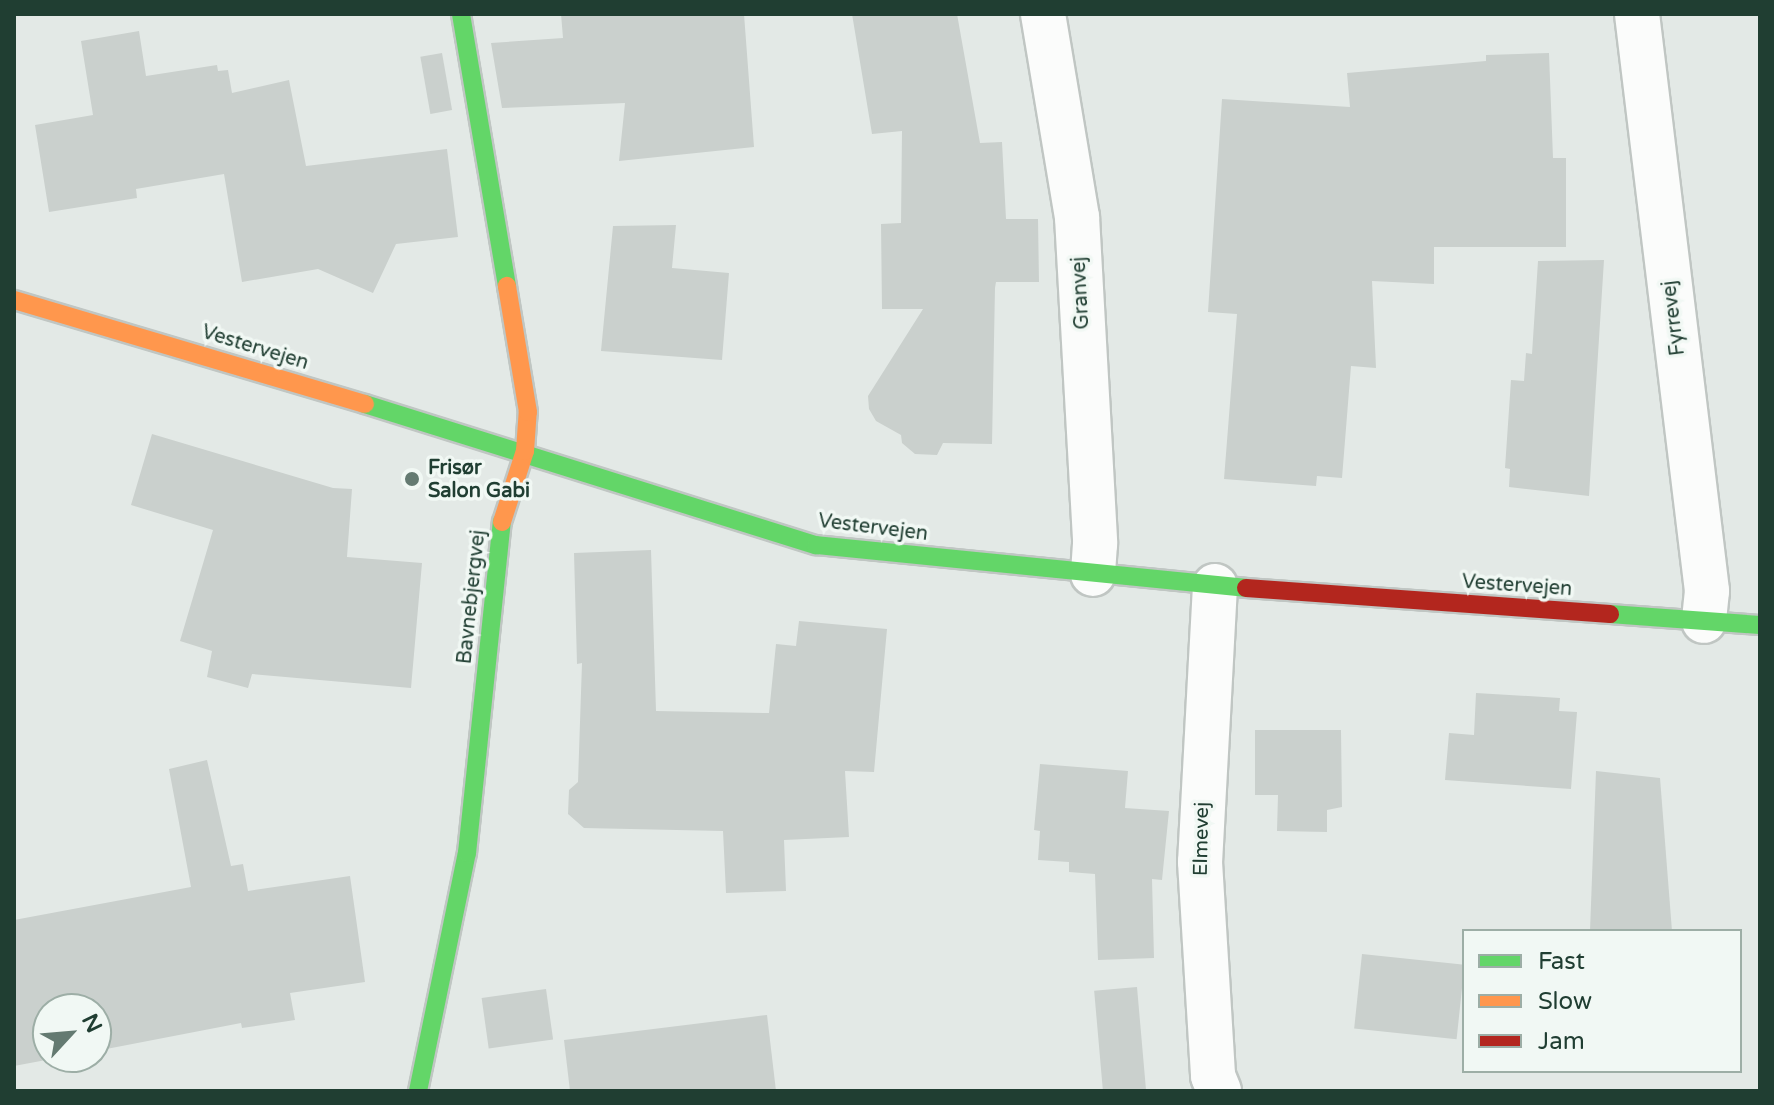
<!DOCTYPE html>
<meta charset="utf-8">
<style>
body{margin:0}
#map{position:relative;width:1774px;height:1105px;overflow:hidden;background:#e3e9e6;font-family:"Varela Round",sans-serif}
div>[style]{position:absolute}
.building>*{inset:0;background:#cad0cd;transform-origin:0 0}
.roads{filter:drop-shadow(2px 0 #c0c6c3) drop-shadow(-2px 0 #c0c6c3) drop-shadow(0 2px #c0c6c3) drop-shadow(0 -2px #c0c6c3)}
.street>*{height:44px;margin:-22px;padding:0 22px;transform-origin:22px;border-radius:22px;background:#fbfcfb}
.fast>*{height:18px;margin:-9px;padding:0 9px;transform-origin:9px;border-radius:9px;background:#63d668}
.slow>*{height:18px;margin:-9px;padding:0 9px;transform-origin:9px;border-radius:9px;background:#ff974d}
.jam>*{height:18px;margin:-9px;padding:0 9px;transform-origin:9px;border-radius:9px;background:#b3261e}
.dots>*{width:22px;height:22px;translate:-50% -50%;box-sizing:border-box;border:4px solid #f1f8f4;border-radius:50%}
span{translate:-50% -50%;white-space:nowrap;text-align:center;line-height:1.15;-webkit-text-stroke:7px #f1f8f4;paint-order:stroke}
.street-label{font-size:20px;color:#203e32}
.poi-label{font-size:20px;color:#203e32;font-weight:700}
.left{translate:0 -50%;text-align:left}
.frame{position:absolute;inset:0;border:16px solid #203e32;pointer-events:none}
.legend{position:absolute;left:1462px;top:929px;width:280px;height:144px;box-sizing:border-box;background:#f1f8f4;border:2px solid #9daea6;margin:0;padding:10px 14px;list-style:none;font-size:24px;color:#203e32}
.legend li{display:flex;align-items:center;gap:16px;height:40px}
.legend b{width:40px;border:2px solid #9daea6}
.north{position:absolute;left:32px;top:993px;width:80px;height:80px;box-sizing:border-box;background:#f1f8f4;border:2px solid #9daea6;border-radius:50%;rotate:64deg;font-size:22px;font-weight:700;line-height:32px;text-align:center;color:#203e32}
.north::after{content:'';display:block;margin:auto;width:28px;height:36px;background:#647a71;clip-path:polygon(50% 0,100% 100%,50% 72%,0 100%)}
</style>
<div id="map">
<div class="building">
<i style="clip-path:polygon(561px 14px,744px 14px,754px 147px,619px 161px,625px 103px,502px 108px,491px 43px,563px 38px)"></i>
<i style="clip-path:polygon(852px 14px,957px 14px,980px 143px,1002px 142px,1006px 219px,1038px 219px,1039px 282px,996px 282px,995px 288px,992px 444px,943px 443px,937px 455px,915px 454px,902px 443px,901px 435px,876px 421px,869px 409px,868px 396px,923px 309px,882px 309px,881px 224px,901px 223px,902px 131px,872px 134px)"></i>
<i style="clip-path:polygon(139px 31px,146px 76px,217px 65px,218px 71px,228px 70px,232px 93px,289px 80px,306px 166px,447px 149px,458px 237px,396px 244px,373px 293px,318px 269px,242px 282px,224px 174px,136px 189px,137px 198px,49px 212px,35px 125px,93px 115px,81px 41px)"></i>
<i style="left:442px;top:53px;width:58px;height:22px;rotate:80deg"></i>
<i style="clip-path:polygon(1549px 53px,1553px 158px,1566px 158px,1566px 247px,1434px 247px,1434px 284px,1372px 281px,1376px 368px,1351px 366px,1342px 478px,1317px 476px,1316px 486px,1224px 479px,1237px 314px,1208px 312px,1222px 99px,1350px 107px,1347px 73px,1486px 61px,1486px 55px)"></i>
<i style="clip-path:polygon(676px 225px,672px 268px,729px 273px,722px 360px,601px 351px,613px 226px)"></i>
<i style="clip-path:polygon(1604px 260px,1589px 496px,1509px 487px,1510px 469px,1505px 468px,1511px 380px,1524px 381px,1526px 353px,1532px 354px,1538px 261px)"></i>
<i style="clip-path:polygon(152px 434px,333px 488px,352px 489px,347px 557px,422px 563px,411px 688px,252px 674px,248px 688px,207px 677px,212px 651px,180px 641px,213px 530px,131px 505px)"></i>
<i style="clip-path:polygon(651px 550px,656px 711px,769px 713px,776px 644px,796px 646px,799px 621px,887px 629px,874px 772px,845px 771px,849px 837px,784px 840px,786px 891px,726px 893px,723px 831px,584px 828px,568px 814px,569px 790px,578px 782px,582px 663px,577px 664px,574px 553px)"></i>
<i style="clip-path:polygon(1476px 693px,1560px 698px,1559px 711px,1577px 712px,1571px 789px,1445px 780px,1449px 733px,1474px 735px)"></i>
<i style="clip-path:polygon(1255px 730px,1341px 730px,1342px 807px,1327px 810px,1327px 832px,1277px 831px,1278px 795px,1255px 795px)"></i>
<i style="clip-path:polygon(207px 760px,231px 866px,243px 864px,248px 891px,350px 876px,365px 982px,290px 993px,295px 1020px,242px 1028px,241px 1023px,96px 1051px,96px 1009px,48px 1009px,48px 1057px,62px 1057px,14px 1066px,14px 920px,191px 887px,169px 769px)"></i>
<i style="clip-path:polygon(1040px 764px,1128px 771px,1125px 808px,1169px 811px,1162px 880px,1152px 879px,1154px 958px,1098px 960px,1095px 874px,1069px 872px,1069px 862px,1038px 860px,1040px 831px,1034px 830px)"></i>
<i style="clip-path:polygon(1596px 771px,1660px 778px,1672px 931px,1590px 931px)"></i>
<i style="left:1362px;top:954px;width:103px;height:75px;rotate:6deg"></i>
<i style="left:1137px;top:987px;width:104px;height:43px;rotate:85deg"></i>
<i style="left:546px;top:989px;width:51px;height:65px;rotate:82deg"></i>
<i style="clip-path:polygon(767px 1015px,776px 1091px,570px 1091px,564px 1040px)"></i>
</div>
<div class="roads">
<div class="street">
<i style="left:1043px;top:14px;width:206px;rotate:80.5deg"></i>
<i style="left:1077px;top:217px;width:327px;rotate:86.8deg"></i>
<i style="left:1095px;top:544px;width:30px;rotate:94deg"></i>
<i style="left:1637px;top:14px;width:581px;rotate:83.08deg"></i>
<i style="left:1707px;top:591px;width:30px;rotate:96deg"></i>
<i style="left:1215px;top:586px;width:276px;rotate:93.1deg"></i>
<i style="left:1200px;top:862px;width:214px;rotate:86.5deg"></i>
<i style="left:1213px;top:1076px;width:16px;rotate:68deg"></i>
</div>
<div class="fast">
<i style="left:461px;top:14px;width:276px;rotate:80.4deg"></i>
<i style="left:365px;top:404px;width:473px;rotate:17.4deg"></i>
<i style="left:816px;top:545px;width:432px;rotate:5.7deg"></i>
<i style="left:1610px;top:614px;width:150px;rotate:4.2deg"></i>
<i style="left:418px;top:1091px;width:243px;rotate:-78.4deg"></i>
<i style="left:467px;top:853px;width:333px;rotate:-84deg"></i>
</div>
<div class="slow">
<i style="left:14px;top:300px;width:366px;rotate:16.5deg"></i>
<i style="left:502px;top:522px;width:75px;rotate:-72.1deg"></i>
<i style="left:525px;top:451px;width:39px;rotate:-86deg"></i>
<i style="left:528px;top:412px;width:128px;rotate:-99.5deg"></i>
</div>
<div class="jam">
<i style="left:1246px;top:588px;width:365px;rotate:4.1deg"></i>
</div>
</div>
<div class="dots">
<i style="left:412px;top:479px;background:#647a71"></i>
</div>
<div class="street-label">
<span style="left:1081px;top:293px;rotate:-93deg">Granvej</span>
<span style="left:1674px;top:318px;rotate:-97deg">Fyrrevej</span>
<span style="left:255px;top:348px;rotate:17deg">Vestervejen</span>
<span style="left:873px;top:528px;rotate:7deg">Vestervejen</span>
<span style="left:1517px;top:586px;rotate:4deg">Vestervejen</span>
<span style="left:472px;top:597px;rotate:-84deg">Bavnebjergvej</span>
<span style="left:1202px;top:839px;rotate:-89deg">Elmevej</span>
</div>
<div class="poi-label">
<span class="left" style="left:428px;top:480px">Frisør<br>Salon Gabi</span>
</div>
<div class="frame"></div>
<ul class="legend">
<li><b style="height:10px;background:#63d668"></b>Fast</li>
<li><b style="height:10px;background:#ff974d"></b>Slow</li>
<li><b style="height:10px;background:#b3261e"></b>Jam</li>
</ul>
<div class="north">N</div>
</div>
